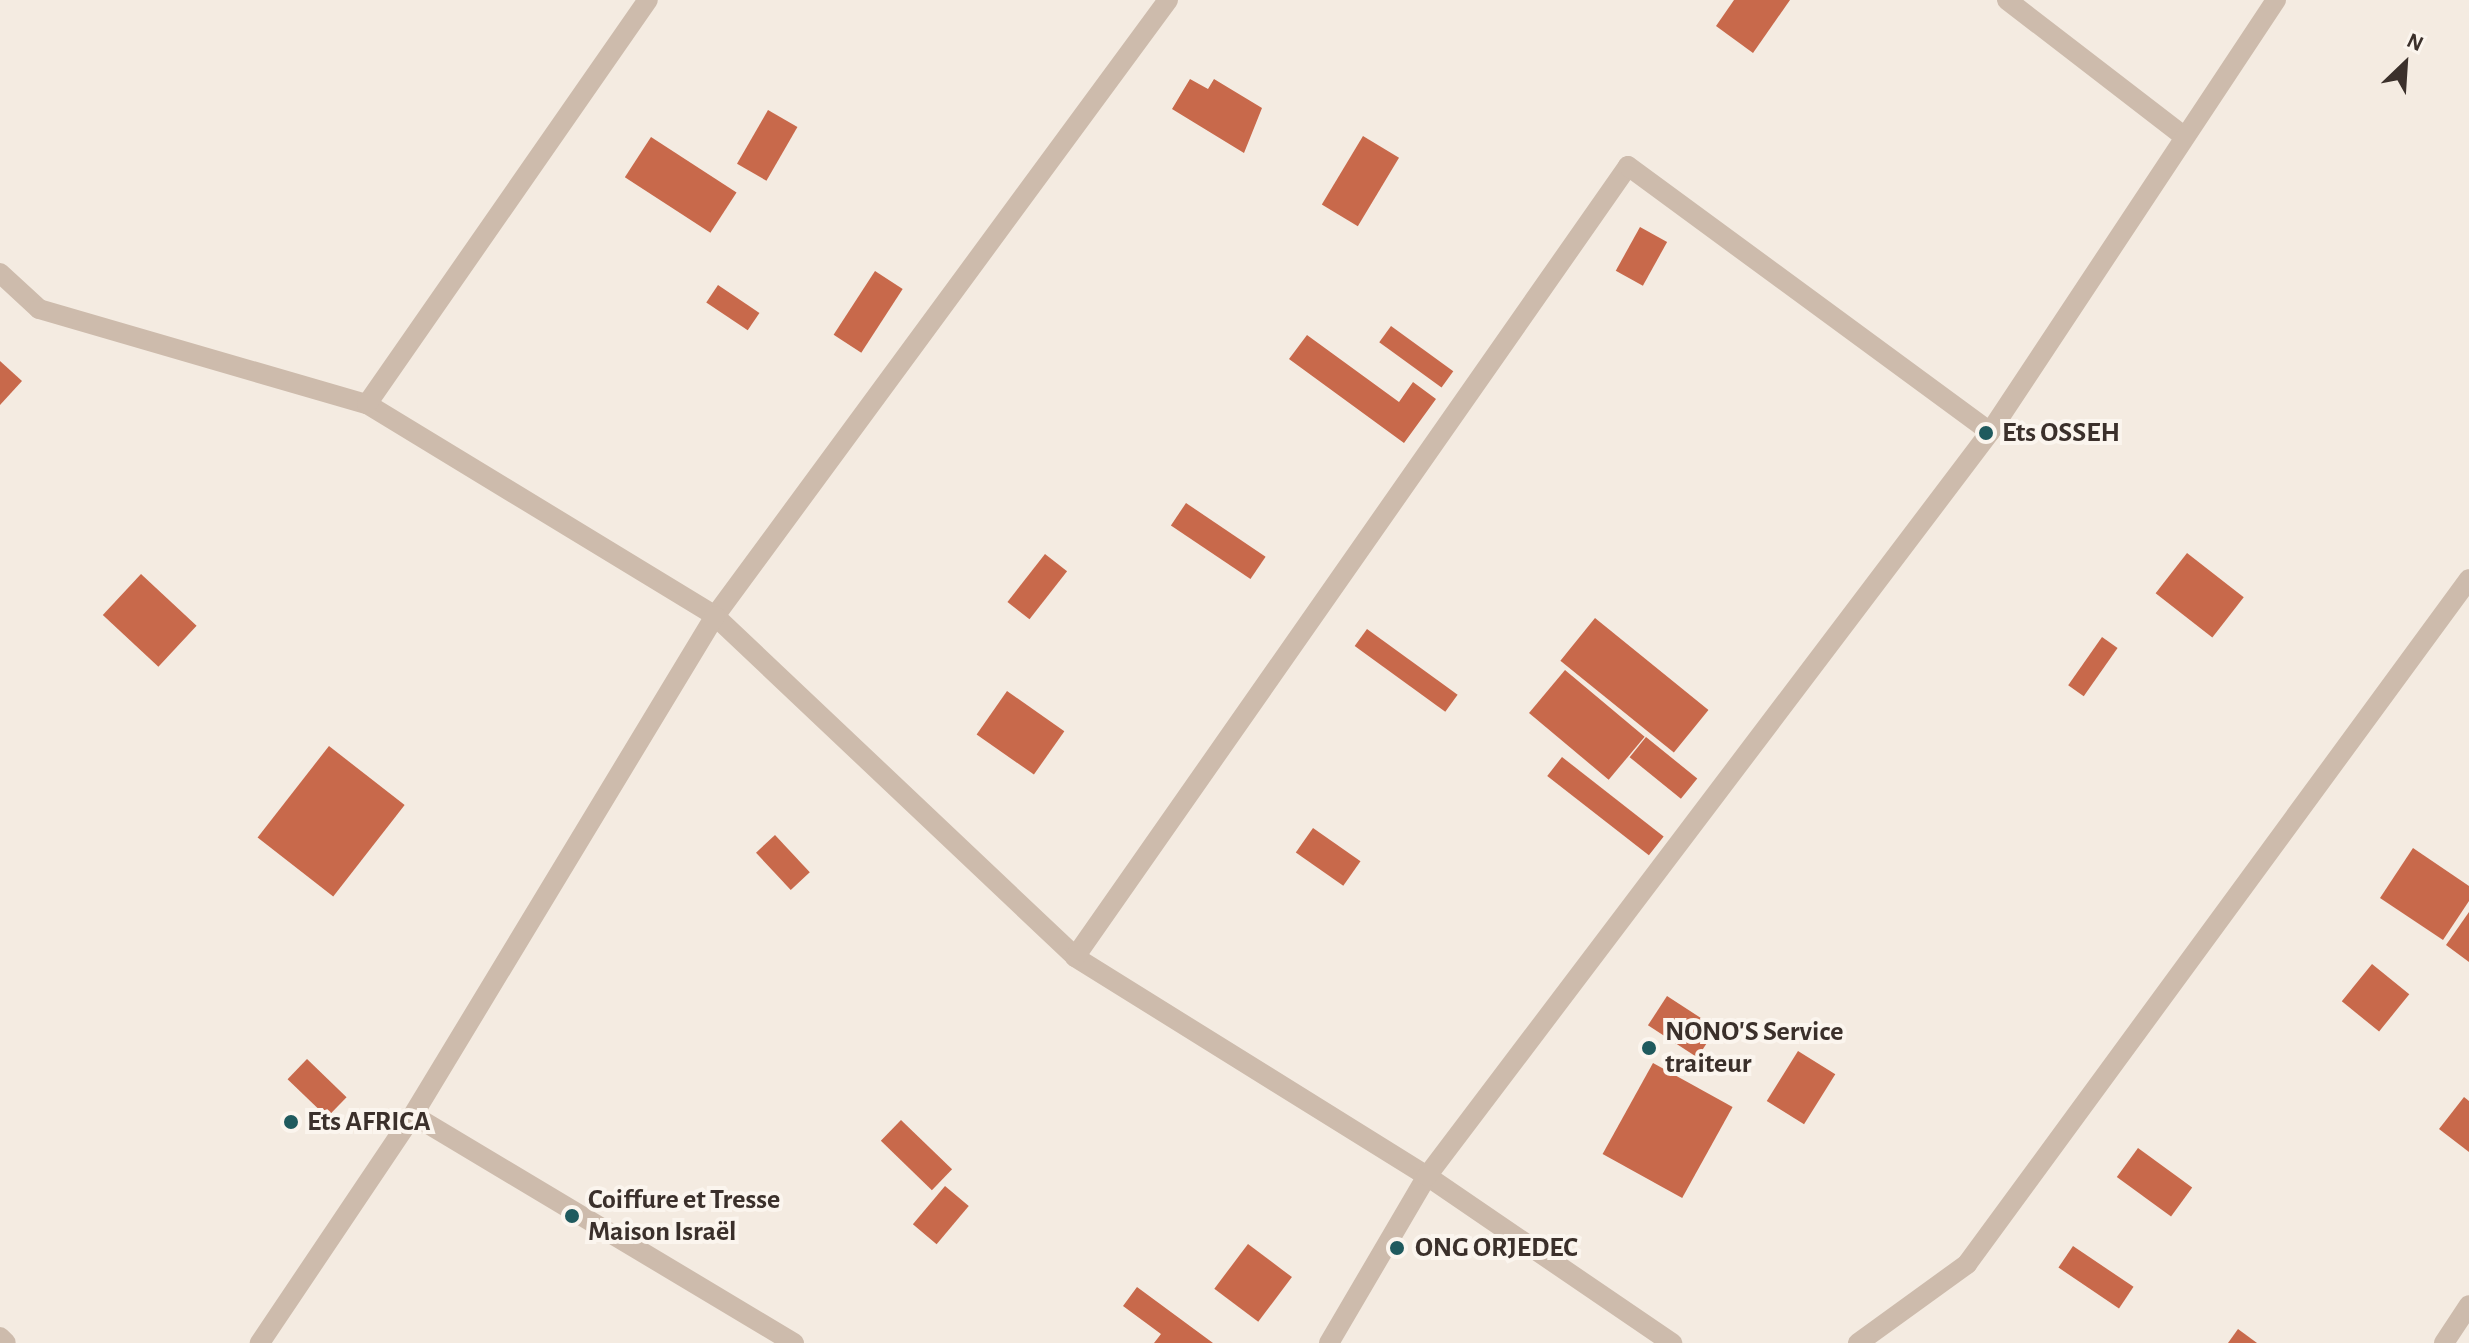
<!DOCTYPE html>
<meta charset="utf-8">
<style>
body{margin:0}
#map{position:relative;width:2469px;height:1343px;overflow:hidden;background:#f4ebe1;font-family:"Alegreya Sans",sans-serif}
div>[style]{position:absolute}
.building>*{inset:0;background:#c8694b;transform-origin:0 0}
.minor>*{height:20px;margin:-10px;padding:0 10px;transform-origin:10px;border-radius:10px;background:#cdbbac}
.dots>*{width:22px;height:22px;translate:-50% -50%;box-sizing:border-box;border:4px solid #fbf5ee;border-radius:50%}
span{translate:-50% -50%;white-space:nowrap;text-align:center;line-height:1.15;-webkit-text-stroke:8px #fbf5ee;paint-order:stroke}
.poi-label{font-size:28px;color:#3b302b;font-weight:700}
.left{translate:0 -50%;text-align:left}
.north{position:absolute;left:2365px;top:24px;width:80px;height:80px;-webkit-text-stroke:6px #fbf5ee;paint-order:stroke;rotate:25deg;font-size:22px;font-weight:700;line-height:32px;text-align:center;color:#3b302b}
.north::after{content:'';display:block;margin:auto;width:28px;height:36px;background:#3b302b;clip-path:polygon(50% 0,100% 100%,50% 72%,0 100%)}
</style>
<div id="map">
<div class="building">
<i style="clip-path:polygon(1734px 0,1790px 0,1753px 53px,1716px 26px)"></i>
<i style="clip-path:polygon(1190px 79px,1208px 89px,1214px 79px,1262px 108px,1244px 153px,1172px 109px)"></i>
<i style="left:768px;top:110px;width:34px;height:62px;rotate:30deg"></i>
<i style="left:1363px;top:136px;width:42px;height:80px;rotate:31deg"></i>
<i style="left:651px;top:137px;width:102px;height:48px;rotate:33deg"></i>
<i style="left:1640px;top:227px;width:31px;height:50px;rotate:29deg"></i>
<i style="left:875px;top:271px;width:33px;height:76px;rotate:33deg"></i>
<i style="left:718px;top:285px;width:50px;height:21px;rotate:34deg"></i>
<i style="left:1391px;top:326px;width:77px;height:20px;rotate:36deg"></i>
<i style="clip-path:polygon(1307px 335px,1399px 402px,1413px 382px,1436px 399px,1404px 443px,1289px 359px)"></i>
<i style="clip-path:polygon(0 361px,22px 381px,0 405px)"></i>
<i style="left:1186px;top:503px;width:96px;height:27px;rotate:34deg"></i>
<i style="left:2187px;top:553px;width:72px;height:51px;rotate:38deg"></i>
<i style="left:1045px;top:554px;width:28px;height:61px;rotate:38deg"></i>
<i style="left:141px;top:574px;width:76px;height:56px;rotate:43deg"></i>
<i style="left:1595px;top:618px;width:146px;height:55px;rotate:39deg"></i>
<i style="left:1367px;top:629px;width:112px;height:21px;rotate:36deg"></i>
<i style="left:2102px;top:637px;width:19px;height:59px;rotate:35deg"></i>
<i style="left:1565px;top:670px;width:104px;height:56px;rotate:40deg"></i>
<i style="left:1007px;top:691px;width:70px;height:53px;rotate:35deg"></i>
<i style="left:1646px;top:737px;width:66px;height:26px;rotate:39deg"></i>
<i style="left:329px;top:746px;width:96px;height:116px;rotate:38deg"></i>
<i style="left:1562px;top:757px;width:129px;height:24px;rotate:38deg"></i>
<i style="left:1313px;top:828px;width:58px;height:30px;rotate:35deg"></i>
<i style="left:775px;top:835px;width:51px;height:26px;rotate:47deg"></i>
<i style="clip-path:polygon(2413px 848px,2469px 886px,2469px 901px,2443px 940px,2380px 898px)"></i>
<i style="clip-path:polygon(2469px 912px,2469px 962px,2446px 945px)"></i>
<i style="left:2372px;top:964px;width:48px;height:48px;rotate:39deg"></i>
<i style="left:1667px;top:996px;width:59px;height:35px;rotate:33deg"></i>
<i style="left:1798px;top:1051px;width:44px;height:59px;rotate:32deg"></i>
<i style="left:307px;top:1059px;width:55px;height:28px;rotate:44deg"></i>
<i style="left:1653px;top:1063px;width:91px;height:104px;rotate:29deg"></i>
<i style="clip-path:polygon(2464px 1097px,2469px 1101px,2469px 1152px,2439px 1129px)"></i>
<i style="left:901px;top:1120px;width:71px;height:29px;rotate:44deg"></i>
<i style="left:2138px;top:1148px;width:67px;height:36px;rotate:36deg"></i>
<i style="left:945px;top:1186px;width:31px;height:50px;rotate:40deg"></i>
<i style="left:1248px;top:1244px;width:55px;height:56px;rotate:37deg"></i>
<i style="left:2073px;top:1246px;width:73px;height:26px;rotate:34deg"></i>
<i style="clip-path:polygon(1137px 1287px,1213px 1343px,1154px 1343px,1161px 1334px,1123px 1306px)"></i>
<i style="clip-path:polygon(2238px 1329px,2257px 1343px,2228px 1343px)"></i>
</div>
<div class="minor">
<i style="left:1168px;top:0;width:765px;rotate:126.33deg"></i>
<i style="left:715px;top:616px;width:496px;rotate:43.4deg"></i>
<i style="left:1075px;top:957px;width:415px;rotate:31.9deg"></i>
<i style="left:1427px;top:1176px;width:297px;rotate:34.3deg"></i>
<i style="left:2007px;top:0;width:220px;rotate:37.6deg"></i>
<i style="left:0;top:273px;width:53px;rotate:42.7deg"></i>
<i style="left:39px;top:309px;width:341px;rotate:16.2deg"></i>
<i style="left:367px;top:404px;width:407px;rotate:31.3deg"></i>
<i style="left:715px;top:616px;width:583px;rotate:121.18deg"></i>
<i style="left:413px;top:1115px;width:275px;rotate:123.9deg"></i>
<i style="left:367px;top:404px;width:492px;rotate:-55.2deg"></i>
<i style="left:1075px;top:957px;width:965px;rotate:-55.04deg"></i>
<i style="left:1628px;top:166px;width:449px;rotate:36.3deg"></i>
<i style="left:413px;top:1115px;width:444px;rotate:30.9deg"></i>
<i style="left:0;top:1337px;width:8px;rotate:45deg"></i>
<i style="left:1329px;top:1343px;width:194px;rotate:-59.6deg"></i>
<i style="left:1427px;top:1176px;width:933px;rotate:-52.88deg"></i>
<i style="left:1990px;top:432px;width:518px;rotate:-56.49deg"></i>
<i style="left:1858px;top:1343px;width:135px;rotate:-35.9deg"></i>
<i style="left:1967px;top:1264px;width:849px;rotate:-53.76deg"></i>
<i style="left:2444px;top:1343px;width:45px;rotate:-56.7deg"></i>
</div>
<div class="dots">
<i style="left:1986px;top:433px;background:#1f5a5e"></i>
<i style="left:1649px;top:1048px;background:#1f5a5e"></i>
<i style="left:291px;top:1122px;background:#1f5a5e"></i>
<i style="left:572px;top:1216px;background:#1f5a5e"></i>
<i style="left:1397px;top:1248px;background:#1f5a5e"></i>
</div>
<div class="poi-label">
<span class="left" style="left:2002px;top:433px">Ets OSSEH</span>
<span class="left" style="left:1665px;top:1048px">NONO'S Service<br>traiteur</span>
<span class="left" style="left:307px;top:1122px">Ets AFRICA</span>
<span class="left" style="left:588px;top:1216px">Coiffure et Tresse<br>Maison Israël</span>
<span class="left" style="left:1415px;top:1248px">ONG ORJEDEC</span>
</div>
<div class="north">N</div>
</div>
